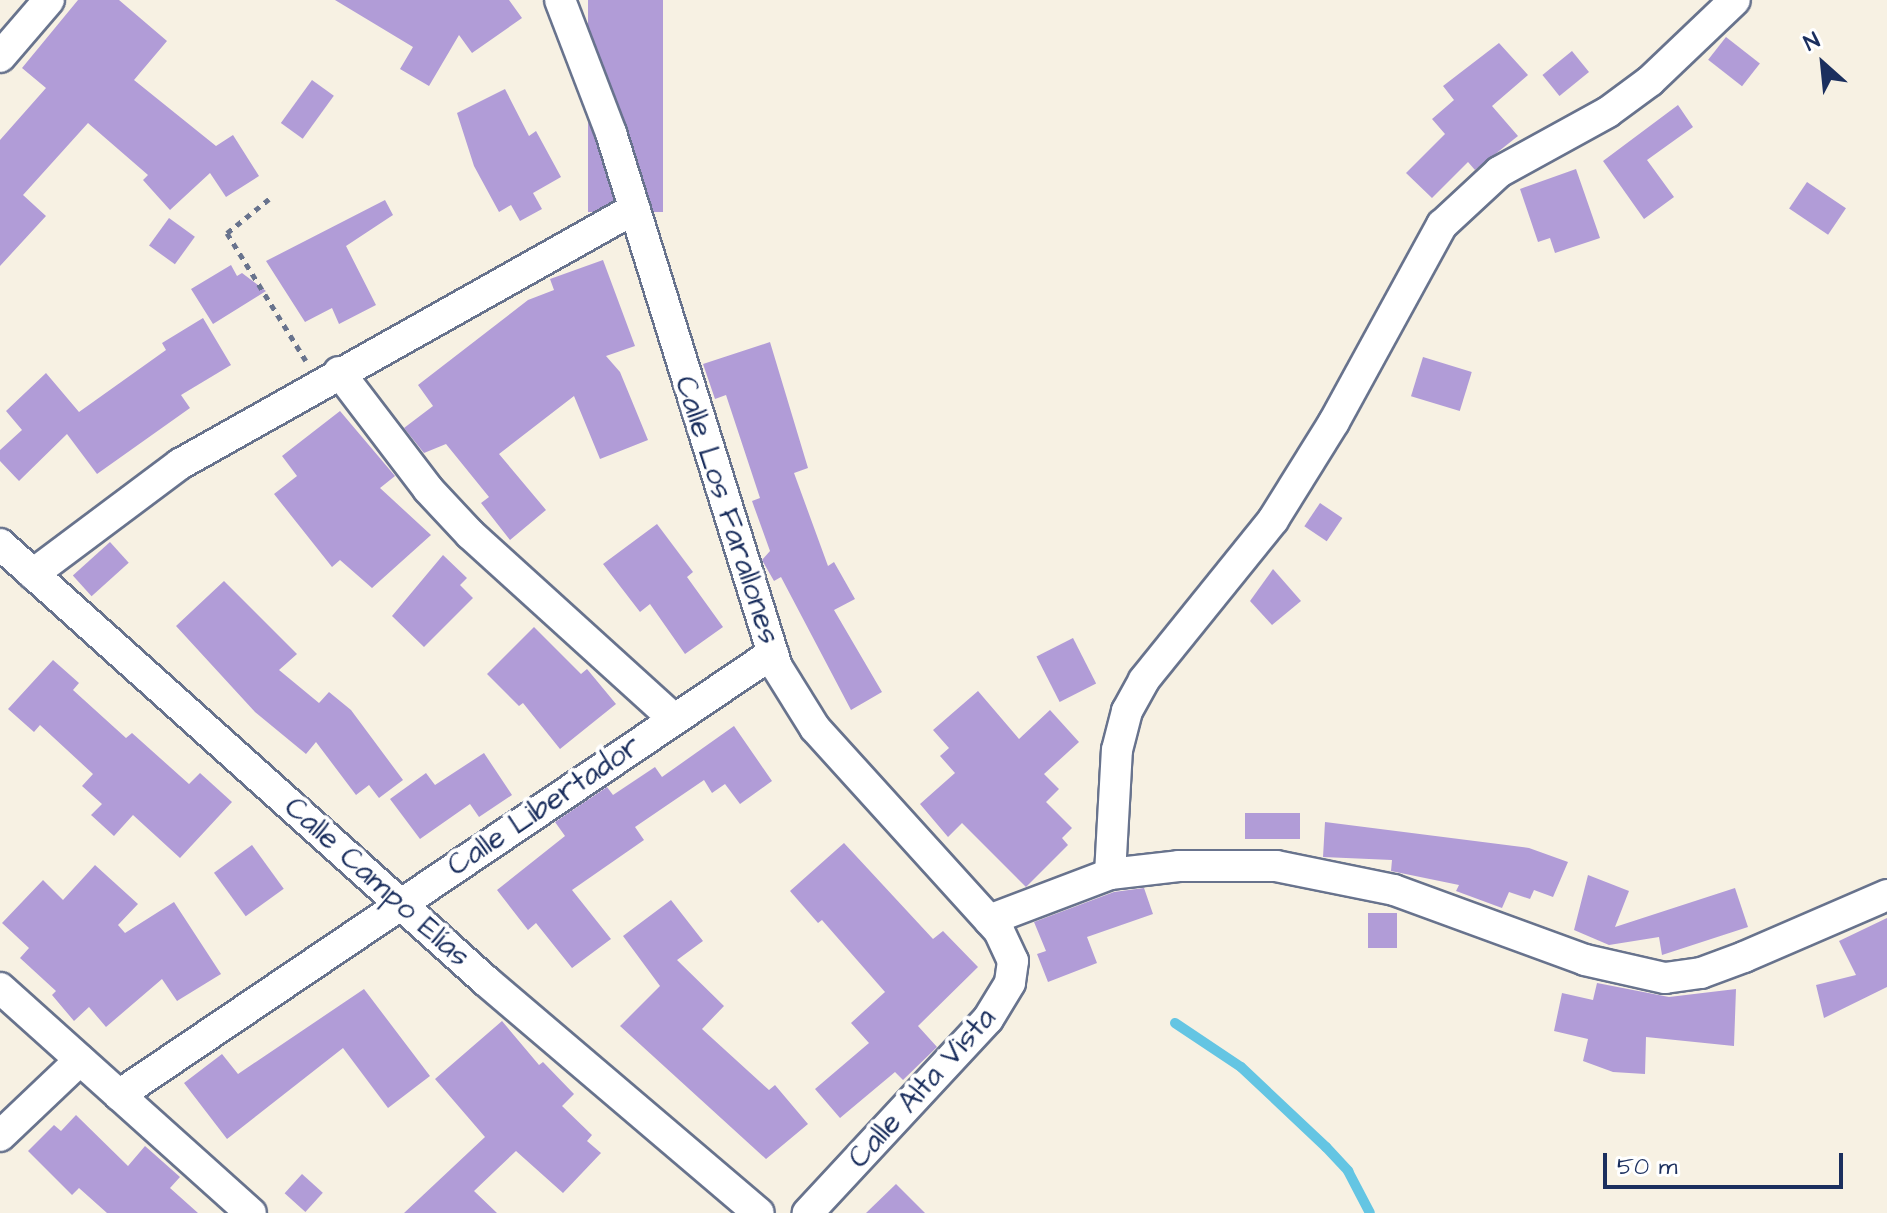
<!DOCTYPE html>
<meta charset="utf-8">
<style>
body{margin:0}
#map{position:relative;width:1887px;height:1213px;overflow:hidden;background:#f7f1e3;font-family:"Architects Daughter",sans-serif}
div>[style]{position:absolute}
.stream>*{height:10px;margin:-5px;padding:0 5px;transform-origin:5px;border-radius:5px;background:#64c5e3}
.building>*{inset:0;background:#b19cd7;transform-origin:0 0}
.path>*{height:5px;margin-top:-2.5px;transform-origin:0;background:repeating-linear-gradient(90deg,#68738d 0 6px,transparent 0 12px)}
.roads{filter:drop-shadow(2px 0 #68738d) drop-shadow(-2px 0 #68738d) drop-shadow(0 2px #68738d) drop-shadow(0 -2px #68738d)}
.street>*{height:30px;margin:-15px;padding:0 15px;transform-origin:15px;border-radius:15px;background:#fff}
span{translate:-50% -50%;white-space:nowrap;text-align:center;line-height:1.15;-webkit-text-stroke:8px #fff;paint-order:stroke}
.street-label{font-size:30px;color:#1b2f5e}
.north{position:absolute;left:1783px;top:24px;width:80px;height:80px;-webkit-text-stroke:6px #fff;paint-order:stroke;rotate:333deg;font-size:22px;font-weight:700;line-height:32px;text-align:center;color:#1b2f5e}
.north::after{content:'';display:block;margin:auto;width:28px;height:36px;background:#1b2f5e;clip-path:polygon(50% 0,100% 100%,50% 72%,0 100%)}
.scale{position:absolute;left:1603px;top:1153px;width:240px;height:36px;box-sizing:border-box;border:4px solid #1b2f5e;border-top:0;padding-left:10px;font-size:24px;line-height:28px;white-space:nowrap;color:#1b2f5e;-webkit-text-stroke:6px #fff;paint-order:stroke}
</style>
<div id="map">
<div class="stream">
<i style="left:1175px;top:1023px;width:79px;rotate:33.7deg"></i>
<i style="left:1241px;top:1067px;width:117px;rotate:43.3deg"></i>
<i style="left:1326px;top:1147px;width:33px;rotate:47deg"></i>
<i style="left:1348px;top:1171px;width:47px;rotate:62.4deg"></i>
</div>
<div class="building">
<i style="clip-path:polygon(78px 0,119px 0,167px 41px,134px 80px,216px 146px,233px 135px,259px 176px,226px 197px,210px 173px,170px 210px,143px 180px,148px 175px,88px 123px,23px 195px,46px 216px,0 266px,0 140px,46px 88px,22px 68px)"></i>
<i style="clip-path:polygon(335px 0,509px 0,522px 18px,472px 53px,459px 35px,429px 86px,400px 69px,413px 47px)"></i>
<i style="left:588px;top:0;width:75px;height:212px"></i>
<i style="left:1726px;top:37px;width:43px;height:29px;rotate:38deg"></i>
<i style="clip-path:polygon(1499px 43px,1528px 75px,1492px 106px,1518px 136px,1475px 170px,1468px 162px,1432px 198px,1406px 173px,1445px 134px,1432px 119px,1454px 100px,1443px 86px)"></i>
<i style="left:1572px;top:51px;width:27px;height:38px;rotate:51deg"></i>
<i style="left:312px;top:80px;width:27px;height:53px;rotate:36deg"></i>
<i style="clip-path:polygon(505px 89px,529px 136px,536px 131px,561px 177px,533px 193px,542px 209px,520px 221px,511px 205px,499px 212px,474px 166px,457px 113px)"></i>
<i style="clip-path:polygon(1678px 105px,1693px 127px,1647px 160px,1674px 197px,1644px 219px,1603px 161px)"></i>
<i style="clip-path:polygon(1576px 169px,1600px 238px,1555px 253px,1550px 238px,1538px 242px,1520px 189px)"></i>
<i style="left:1807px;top:182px;width:47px;height:32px;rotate:34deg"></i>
<i style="clip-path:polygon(385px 200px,393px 215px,346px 246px,376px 305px,339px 324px,332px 308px,305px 322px,266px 261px)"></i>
<i style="left:169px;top:218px;width:32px;height:34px;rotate:36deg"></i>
<i style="clip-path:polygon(603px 260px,635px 346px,606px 356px,620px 372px,648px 440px,600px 459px,574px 396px,499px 454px,546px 510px,510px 540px,481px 503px,489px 497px,446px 444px,424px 453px,404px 428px,433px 406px,418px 385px,528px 300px,554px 290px,550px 279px)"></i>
<i style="clip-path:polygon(231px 265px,237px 276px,242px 273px,266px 291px,213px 324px,191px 289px)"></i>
<i style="clip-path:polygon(203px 318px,231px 365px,181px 395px,190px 408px,97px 474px,67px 434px,19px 481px,0 461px,0 450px,22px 430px,6px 411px,46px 373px,79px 412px,166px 350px,162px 343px)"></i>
<i style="clip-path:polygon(770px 342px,808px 468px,794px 473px,828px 566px,834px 562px,855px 599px,834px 610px,882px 692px,851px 710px,781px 577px,774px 581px,762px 560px,770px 551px,752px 501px,760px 498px,726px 395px,715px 399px,703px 364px)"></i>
<i style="left:1423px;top:357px;width:51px;height:41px;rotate:17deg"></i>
<i style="clip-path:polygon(340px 411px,395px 476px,380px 488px,431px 535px,372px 588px,340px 560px,332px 567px,274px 494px,297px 476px,282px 456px)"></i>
<i style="left:1320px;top:503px;width:27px;height:28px;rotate:34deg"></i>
<i style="clip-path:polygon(657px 524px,693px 572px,687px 577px,723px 627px,685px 654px,650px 604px,640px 612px,603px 564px)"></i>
<i style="left:110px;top:542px;width:28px;height:50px;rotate:48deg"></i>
<i style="clip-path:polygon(443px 555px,467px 578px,460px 585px,473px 598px,424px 647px,392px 616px)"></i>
<i style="clip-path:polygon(1273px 569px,1301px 601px,1272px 625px,1250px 601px)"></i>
<i style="clip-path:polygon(224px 581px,297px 654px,279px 670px,319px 703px,329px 692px,351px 710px,403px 780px,379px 798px,369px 785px,356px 795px,316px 742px,306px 754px,255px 712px,176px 626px)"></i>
<i style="clip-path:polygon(534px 627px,581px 674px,587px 669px,616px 704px,560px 749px,523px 703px,519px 706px,487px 674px)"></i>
<i style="left:1073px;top:638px;width:51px;height:41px;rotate:63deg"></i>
<i style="clip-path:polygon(53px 660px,79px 683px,73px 690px,126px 738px,132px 733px,189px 784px,200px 773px,232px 802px,180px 858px,133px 815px,114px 836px,91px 815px,102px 804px,82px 786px,93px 774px,40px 725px,34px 732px,8px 709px)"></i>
<i style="clip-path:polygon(978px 691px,1019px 739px,1050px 710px,1079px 742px,1044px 774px,1059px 789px,1046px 802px,1072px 828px,1062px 838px,1068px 845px,1026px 887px,962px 823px,948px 837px,920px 804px,955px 773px,940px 756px,949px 748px,933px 730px)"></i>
<i style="clip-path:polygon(734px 726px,772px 781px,740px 804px,725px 784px,712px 793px,704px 780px,635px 827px,644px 840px,572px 890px,611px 939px,572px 968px,536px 923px,528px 930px,497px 890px,565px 836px,555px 822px,607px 787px,613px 795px,655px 767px,662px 777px)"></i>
<i style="clip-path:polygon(484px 753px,512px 795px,479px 817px,470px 804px,420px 839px,390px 799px,426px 773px,435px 785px)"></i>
<i style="left:1300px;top:813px;width:26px;height:55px;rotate:90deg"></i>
<i style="clip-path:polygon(1325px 822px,1529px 848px,1568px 862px,1553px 897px,1534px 890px,1530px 899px,1509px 892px,1502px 908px,1456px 891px,1459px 885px,1391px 871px,1392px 860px,1323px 857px)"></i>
<i style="clip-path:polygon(844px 843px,933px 939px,943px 931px,978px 967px,918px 1026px,937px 1047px,903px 1080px,895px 1072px,840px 1118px,815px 1089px,869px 1043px,851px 1023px,885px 992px,822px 920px,818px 923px,790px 891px)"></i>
<i style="left:252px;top:845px;width:54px;height:47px;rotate:54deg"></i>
<i style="clip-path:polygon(95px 865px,138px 904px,118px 925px,125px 933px,174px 902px,221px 974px,177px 1001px,162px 979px,106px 1027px,89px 1007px,74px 1021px,52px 995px,56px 991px,20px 958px,29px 948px,2px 923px,43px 880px,63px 900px)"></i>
<i style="clip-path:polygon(1588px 875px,1629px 891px,1615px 927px,1735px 888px,1748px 927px,1662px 955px,1659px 937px,1609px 945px,1574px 930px)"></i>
<i style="clip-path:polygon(1144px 888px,1153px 914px,1087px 937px,1097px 963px,1048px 982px,1037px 954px,1046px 951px,1034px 922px,1114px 892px)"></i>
<i style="clip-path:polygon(671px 900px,703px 941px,677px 960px,724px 1006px,702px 1029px,769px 1090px,775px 1085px,808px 1124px,766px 1159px,620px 1026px,660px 986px,623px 936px)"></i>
<i style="left:1368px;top:913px;width:29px;height:35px"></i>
<i style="clip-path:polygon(1887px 918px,1887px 987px,1824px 1018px,1816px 985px,1856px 975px,1839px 941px)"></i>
<i style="clip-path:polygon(1597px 983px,1669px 997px,1736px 989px,1734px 1046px,1646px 1037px,1645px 1074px,1613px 1072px,1583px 1061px,1588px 1039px,1554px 1031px,1562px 993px,1593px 1000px)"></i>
<i style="clip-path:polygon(364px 989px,430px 1076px,388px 1108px,343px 1048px,227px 1139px,184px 1083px,222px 1054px,238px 1074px)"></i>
<i style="clip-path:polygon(502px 1021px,539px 1065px,543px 1062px,574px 1094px,562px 1106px,592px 1135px,587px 1141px,601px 1153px,563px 1193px,516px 1151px,474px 1191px,497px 1213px,404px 1213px,485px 1137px,435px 1079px)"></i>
<i style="clip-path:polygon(76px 1115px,128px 1166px,145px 1146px,180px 1177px,170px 1188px,198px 1213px,107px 1213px,79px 1188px,72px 1195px,28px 1151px,54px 1125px,61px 1131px)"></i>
<i style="left:302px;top:1174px;width:28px;height:26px;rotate:42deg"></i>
<i style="clip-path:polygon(896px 1184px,925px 1213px,866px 1213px)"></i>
</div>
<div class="path">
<i style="left:269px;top:199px;width:54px;rotate:141deg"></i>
<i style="left:227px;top:233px;width:150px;rotate:58.3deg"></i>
</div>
<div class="roads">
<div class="street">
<i style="left:560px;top:0;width:142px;rotate:69deg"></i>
<i style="left:611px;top:133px;width:559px;rotate:72.73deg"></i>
<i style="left:777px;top:667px;width:72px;rotate:58.1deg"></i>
<i style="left:815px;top:728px;width:274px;rotate:47.8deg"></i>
<i style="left:999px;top:931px;width:33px;rotate:65deg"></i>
<i style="left:1013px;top:961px;width:22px;rotate:98deg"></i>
<i style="left:1010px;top:983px;width:42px;rotate:121.4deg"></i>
<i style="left:988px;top:1019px;width:265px;rotate:132.9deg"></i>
<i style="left:0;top:57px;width:75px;rotate:-49.3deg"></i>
<i style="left:339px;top:372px;width:147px;rotate:52.7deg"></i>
<i style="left:428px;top:489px;width:62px;rotate:47deg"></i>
<i style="left:470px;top:534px;width:275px;rotate:42.2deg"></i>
<i style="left:0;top:544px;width:654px;rotate:41.96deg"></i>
<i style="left:486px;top:981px;width:358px;rotate:40.4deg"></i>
<i style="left:33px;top:574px;width:184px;rotate:-36.8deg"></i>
<i style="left:180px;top:464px;width:521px;rotate:-29.32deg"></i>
<i style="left:1110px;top:874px;width:124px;rotate:-86.8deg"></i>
<i style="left:1117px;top:750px;width:40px;rotate:-75.6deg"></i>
<i style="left:1127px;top:711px;width:35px;rotate:-61deg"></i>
<i style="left:1144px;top:680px;width:206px;rotate:-51.1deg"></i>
<i style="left:1273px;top:520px;width:115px;rotate:-58.1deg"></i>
<i style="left:1334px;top:422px;width:225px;rotate:-61.3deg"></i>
<i style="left:1442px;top:225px;width:78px;rotate:-42.9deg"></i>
<i style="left:1499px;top:172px;width:124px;rotate:-28.8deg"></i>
<i style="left:1608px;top:112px;width:52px;rotate:-36.4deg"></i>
<i style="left:1650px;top:81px;width:117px;rotate:-43.6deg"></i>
<i style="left:989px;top:920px;width:129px;rotate:-20.8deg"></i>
<i style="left:1110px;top:874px;width:69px;rotate:-6.6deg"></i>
<i style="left:1179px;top:866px;width:97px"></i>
<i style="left:1276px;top:866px;width:120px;rotate:11.5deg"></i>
<i style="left:1394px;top:890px;width:203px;rotate:20.1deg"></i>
<i style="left:1585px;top:960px;width:82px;rotate:12.7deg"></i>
<i style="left:1665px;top:978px;width:36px;rotate:-8deg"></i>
<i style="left:1701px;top:973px;width:46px;rotate:-20.4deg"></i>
<i style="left:1744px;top:957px;width:156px;rotate:-23.4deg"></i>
<i style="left:0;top:988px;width:337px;rotate:41.9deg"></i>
<i style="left:119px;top:1095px;width:789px;rotate:-34.05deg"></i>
<i style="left:0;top:1136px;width:110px;rotate:-43.5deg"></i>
</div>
</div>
<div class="street-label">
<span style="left:727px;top:510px;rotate:72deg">Calle Los Farallones</span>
<span style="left:544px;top:806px;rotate:-34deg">Calle Libertador</span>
<span style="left:377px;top:882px;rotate:42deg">Calle Campo Elías</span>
<span style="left:922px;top:1088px;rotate:-48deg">Calle Alta Vista</span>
</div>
<div class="north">N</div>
<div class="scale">50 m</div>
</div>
